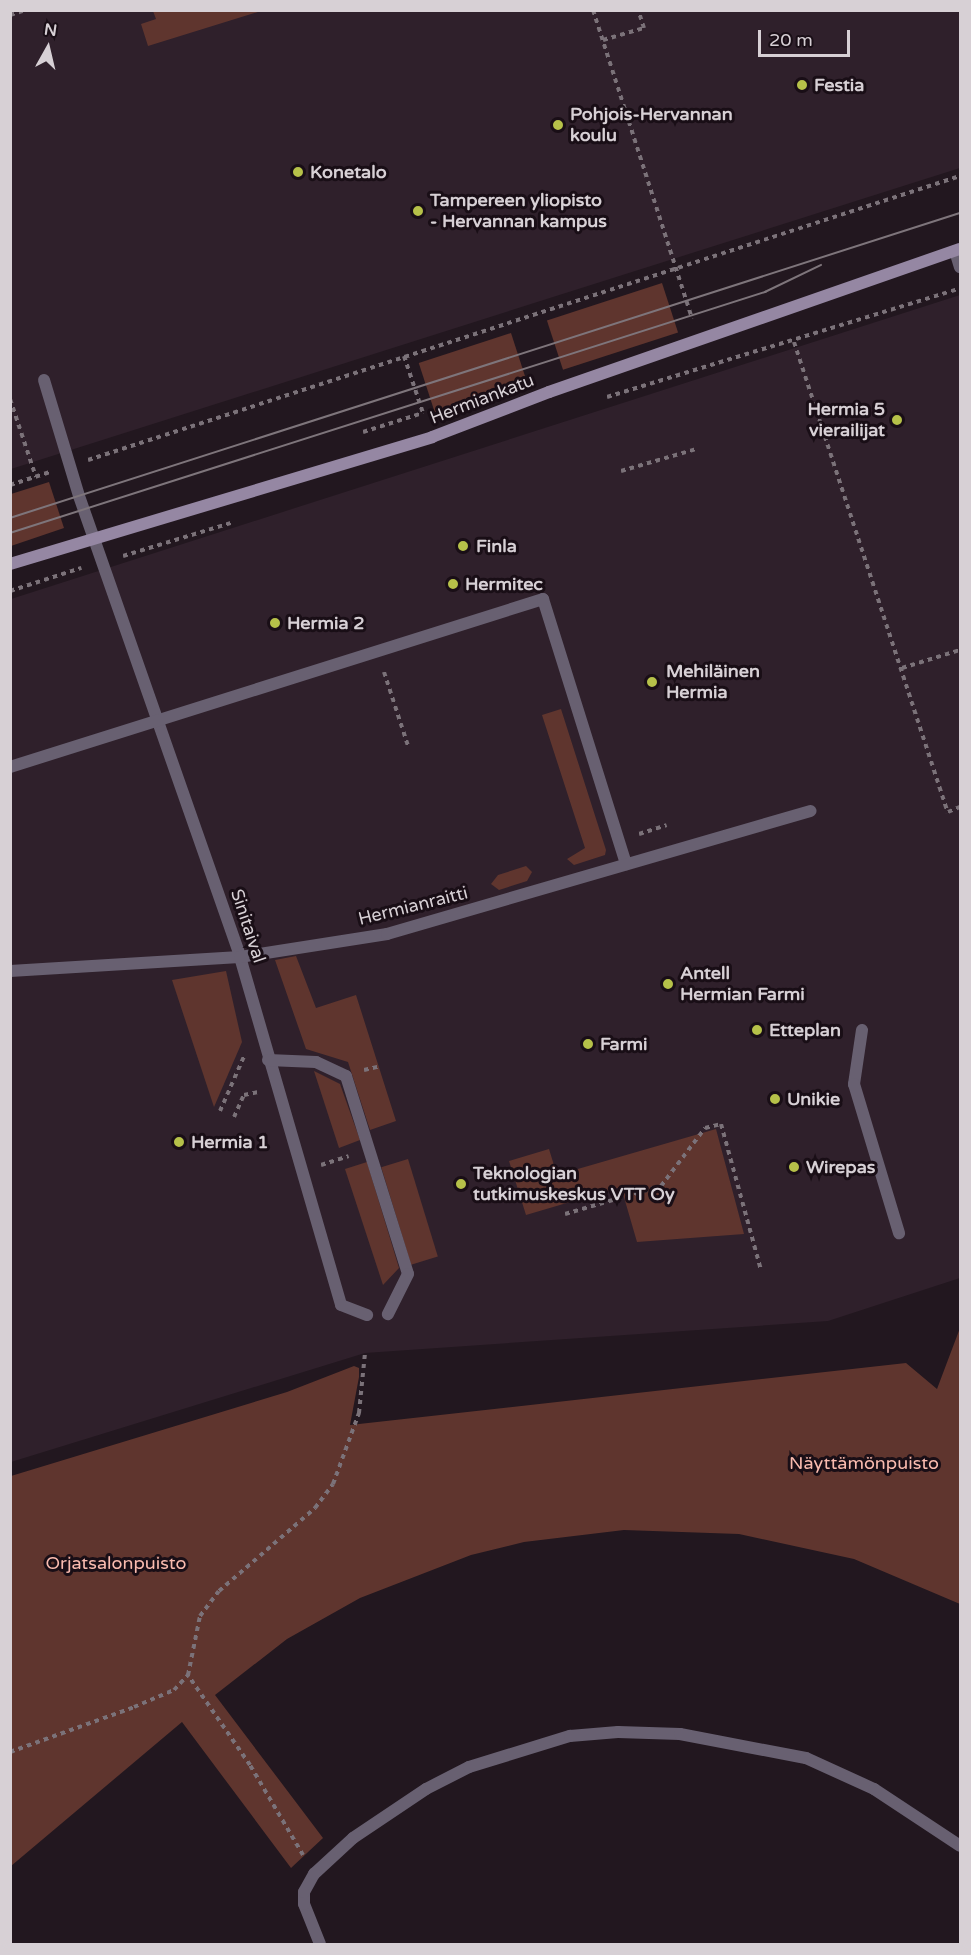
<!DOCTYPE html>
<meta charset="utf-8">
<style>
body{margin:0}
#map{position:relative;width:971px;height:1955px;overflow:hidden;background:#22171f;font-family:"Varela Round",sans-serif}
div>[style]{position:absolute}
.built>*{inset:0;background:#2f202b}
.green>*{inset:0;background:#5f352e;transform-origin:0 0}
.path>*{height:4px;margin-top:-2px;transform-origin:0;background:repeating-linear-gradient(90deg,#7b7279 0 4.5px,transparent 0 9px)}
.lane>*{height:12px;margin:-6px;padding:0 6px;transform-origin:6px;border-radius:6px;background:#686071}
.street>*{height:12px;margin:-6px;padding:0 6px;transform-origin:6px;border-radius:6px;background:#686071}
.secondary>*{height:12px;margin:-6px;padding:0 6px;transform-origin:6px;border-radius:6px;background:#9587a3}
.tram>*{height:1.5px;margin:-0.75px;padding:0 0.75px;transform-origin:0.75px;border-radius:0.75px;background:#7e757b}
.dots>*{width:16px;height:16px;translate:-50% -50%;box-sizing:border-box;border:3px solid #190e16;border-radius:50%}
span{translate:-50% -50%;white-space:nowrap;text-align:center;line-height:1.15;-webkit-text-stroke:6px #190e16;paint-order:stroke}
.poi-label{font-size:18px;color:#d7d0d5;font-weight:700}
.left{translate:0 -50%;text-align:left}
.right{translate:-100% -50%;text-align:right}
.street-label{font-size:18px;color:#d7d0d5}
.park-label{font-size:18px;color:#fabbaf}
.frame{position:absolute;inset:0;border:12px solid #d7d0d5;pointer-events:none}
.north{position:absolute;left:18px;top:18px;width:60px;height:60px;-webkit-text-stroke:4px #190e16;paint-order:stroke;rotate:8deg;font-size:16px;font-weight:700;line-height:24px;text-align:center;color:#d7d0d5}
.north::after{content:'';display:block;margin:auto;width:21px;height:27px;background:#d7d0d5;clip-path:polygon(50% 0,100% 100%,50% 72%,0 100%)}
.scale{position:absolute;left:758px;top:30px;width:92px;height:27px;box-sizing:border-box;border:3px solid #d7d0d5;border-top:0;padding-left:8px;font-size:18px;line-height:21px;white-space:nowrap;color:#d7d0d5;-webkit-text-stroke:4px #190e16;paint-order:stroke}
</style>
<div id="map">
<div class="built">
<i style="clip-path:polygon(10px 11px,960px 11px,960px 168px,11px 469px)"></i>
<i style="clip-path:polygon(960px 295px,960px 1278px,828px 1321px,365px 1353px,11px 1462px,11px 599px)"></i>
</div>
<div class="green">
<i style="clip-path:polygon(153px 11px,153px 10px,261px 11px,148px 46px,141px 24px,156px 19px)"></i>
<i style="left:662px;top:283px;width:52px;height:121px;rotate:72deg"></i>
<i style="left:511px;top:333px;width:52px;height:97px;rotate:72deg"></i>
<i style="clip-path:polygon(49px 482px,64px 528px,11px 546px,11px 494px)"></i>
<i style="clip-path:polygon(561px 709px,606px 850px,605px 855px,574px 865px,567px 859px,585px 848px,542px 715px)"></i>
<i style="clip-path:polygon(526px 866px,532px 872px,527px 881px,499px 890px,491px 884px,498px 875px)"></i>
<i style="clip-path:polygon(296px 956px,316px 1008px,356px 995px,396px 1121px,370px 1130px,348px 1062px,306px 1049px,275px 960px)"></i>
<i style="clip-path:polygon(226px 971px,242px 1042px,214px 1107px,172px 980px)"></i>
<i style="clip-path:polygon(314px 1071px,340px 1084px,360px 1140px,339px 1148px)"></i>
<i style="clip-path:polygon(716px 1129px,744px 1234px,637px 1242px,621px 1187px,526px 1215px,509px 1161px,549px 1149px,557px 1175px)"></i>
<i style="left:408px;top:1159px;width:102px;height:28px;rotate:73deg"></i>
<i style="clip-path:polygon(367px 1162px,399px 1268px,383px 1285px,345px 1169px)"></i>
<i style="clip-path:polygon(960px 1328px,960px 1604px,854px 1559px,739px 1534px,624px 1530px,524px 1542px,471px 1555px,360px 1598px,287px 1639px,215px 1695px,323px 1838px,291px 1868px,182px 1722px,11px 1866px,11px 1476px,287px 1392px,354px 1366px,359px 1368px,359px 1377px,350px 1425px,906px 1363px,937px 1389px)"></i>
</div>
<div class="path">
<i style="left:593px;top:10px;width:324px;rotate:72.2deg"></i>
<i style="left:10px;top:15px;width:16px;rotate:-18deg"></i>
<i style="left:603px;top:40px;width:43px;rotate:-16.3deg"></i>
<i style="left:644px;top:28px;width:19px;rotate:-108deg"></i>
<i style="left:794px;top:342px;width:495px;rotate:71.9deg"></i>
<i style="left:948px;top:812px;width:13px;rotate:-23deg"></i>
<i style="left:404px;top:356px;width:60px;rotate:71.6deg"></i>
<i style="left:607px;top:397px;width:367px;rotate:-17.1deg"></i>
<i style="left:10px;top:399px;width:82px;rotate:71.6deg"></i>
<i style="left:363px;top:432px;width:63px;rotate:-17.6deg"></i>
<i style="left:88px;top:460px;width:917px;rotate:-18.04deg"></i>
<i style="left:621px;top:471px;width:78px;rotate:-16.3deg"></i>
<i style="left:10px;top:485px;width:42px;rotate:-18deg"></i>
<i style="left:123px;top:556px;width:113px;rotate:-17deg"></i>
<i style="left:10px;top:591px;width:75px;rotate:-17.9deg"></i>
<i style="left:902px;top:668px;width:61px;rotate:-17.2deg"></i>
<i style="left:384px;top:672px;width:78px;rotate:72deg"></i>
<i style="left:639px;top:834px;width:29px;rotate:-18deg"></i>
<i style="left:364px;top:1070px;width:17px;rotate:-13deg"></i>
<i style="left:220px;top:1111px;width:62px;rotate:-66.3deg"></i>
<i style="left:234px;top:1117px;width:24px;rotate:-66deg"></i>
<i style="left:244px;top:1095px;width:14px;rotate:-12deg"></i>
<i style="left:321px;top:1165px;width:29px;rotate:-18deg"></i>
<i style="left:565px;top:1214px;width:100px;rotate:-16.3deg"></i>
<i style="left:661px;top:1186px;width:73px;rotate:-52.8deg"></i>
<i style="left:705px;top:1128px;width:16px;rotate:-14deg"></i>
<i style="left:721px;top:1124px;width:151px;rotate:74.7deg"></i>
<i style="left:10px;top:1752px;width:132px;rotate:-19.9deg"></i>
<i style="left:134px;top:1707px;width:43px;rotate:-23deg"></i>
<i style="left:174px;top:1690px;width:21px;rotate:-47deg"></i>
<i style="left:303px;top:1855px;width:104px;rotate:-120.5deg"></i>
<i style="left:250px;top:1765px;width:109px;rotate:-124.6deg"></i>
<i style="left:188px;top:1675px;width:60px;rotate:-78.5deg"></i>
<i style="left:200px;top:1616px;width:31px;rotate:-53deg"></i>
<i style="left:219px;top:1591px;width:127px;rotate:-40.8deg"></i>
<i style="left:315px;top:1508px;width:30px;rotate:-53deg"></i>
<i style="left:333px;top:1484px;width:76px;rotate:-69.9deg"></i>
<i style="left:359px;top:1413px;width:60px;rotate:-84.3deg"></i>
</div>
<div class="lane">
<i style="left:44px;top:380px;width:121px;rotate:73.2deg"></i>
<i style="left:79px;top:496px;width:488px;rotate:70.7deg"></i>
<i style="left:240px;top:957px;width:362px;rotate:73.8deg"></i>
<i style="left:341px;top:1305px;width:28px;rotate:21deg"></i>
<i style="left:10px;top:767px;width:559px;rotate:-17.49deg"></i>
<i style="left:543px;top:599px;width:278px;rotate:72.6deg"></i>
<i style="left:10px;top:971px;width:230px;rotate:-3.5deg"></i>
<i style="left:240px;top:957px;width:149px;rotate:-8.9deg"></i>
<i style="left:387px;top:934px;width:441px;rotate:-16.2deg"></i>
<i style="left:862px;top:1030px;width:55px;rotate:98.4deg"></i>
<i style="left:854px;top:1084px;width:156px;rotate:73.2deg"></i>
<i style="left:268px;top:1060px;width:48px;rotate:2.4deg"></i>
<i style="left:316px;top:1062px;width:33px;rotate:25deg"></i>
<i style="left:346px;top:1076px;width:207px;rotate:72.6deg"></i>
<i style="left:408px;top:1274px;width:45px;rotate:116.6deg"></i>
</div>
<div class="street">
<i style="left:955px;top:251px;width:17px;rotate:73deg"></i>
<i style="left:320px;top:1944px;width:43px;rotate:-111.8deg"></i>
<i style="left:304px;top:1904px;width:12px;rotate:-90deg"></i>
<i style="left:304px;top:1892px;width:21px;rotate:-61deg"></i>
<i style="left:314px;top:1874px;width:53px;rotate:-42.7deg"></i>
<i style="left:353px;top:1838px;width:88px;rotate:-33.9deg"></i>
<i style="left:426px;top:1789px;width:48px;rotate:-27.1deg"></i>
<i style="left:469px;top:1767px;width:106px;rotate:-17.1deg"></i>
<i style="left:570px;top:1736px;width:48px;rotate:-4.8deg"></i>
<i style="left:618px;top:1732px;width:62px;rotate:1.8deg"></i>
<i style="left:680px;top:1734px;width:128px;rotate:10.8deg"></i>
<i style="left:806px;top:1758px;width:75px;rotate:24.5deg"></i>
<i style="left:874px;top:1789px;width:103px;rotate:33.5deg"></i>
</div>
<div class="secondary">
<i style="left:10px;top:564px;width:441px;rotate:-16.7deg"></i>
<i style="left:432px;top:437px;width:125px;rotate:-21deg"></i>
<i style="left:549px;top:392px;width:435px;rotate:-19.2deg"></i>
</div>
<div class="tram">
<i style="left:10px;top:518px;width:998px;rotate:-17.8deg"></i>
<i style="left:10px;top:533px;width:793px;rotate:-17.7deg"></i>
<i style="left:765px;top:292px;width:62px;rotate:-25.7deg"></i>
</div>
<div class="dots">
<i style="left:802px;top:85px;background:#b6c149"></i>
<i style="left:558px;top:125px;background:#b6c149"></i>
<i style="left:298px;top:172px;background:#b6c149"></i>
<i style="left:418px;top:211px;background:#b6c149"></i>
<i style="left:897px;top:420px;background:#b6c149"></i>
<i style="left:463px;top:546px;background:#b6c149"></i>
<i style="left:453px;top:584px;background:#b6c149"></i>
<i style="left:275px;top:623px;background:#b6c149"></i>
<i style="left:652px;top:682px;background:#b6c149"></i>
<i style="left:668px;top:984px;background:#b6c149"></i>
<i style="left:757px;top:1030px;background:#b6c149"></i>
<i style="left:588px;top:1044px;background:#b6c149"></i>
<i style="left:775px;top:1099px;background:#b6c149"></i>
<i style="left:179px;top:1142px;background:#b6c149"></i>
<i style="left:794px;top:1167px;background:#b6c149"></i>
<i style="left:461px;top:1184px;background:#b6c149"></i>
</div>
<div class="poi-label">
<span class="left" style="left:814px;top:85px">Festia</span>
<span class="left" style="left:570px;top:125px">Pohjois-Hervannan<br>koulu</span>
<span class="left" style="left:310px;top:172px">Konetalo</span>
<span class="left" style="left:430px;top:211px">Tampereen yliopisto<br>- Hervannan kampus</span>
<span class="right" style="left:885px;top:420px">Hermia 5<br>vierailijat</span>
<span class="left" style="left:476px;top:546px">Finla</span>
<span class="left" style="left:465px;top:584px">Hermitec</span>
<span class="left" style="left:287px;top:623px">Hermia 2</span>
<span class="left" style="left:666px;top:682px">Mehiläinen<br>Hermia</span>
<span class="left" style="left:680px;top:984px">Antell<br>Hermian Farmi</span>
<span class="left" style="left:769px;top:1030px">Etteplan</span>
<span class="left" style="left:600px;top:1044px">Farmi</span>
<span class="left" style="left:787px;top:1099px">Unikie</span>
<span class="left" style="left:191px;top:1142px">Hermia 1</span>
<span class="left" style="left:806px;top:1167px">Wirepas</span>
<span class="left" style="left:473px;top:1184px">Teknologian<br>tutkimuskeskus VTT Oy</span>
</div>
<div class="street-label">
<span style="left:482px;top:399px;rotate:-21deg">Hermiankatu</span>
<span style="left:413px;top:906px;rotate:-14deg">Hermianraitti</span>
<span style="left:248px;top:926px;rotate:72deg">Sinitaival</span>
</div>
<div class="park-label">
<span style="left:864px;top:1463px">Näyttämönpuisto</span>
<span style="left:116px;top:1563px">Orjatsalonpuisto</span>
</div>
<div class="frame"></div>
<div class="north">N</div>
<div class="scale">20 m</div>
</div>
